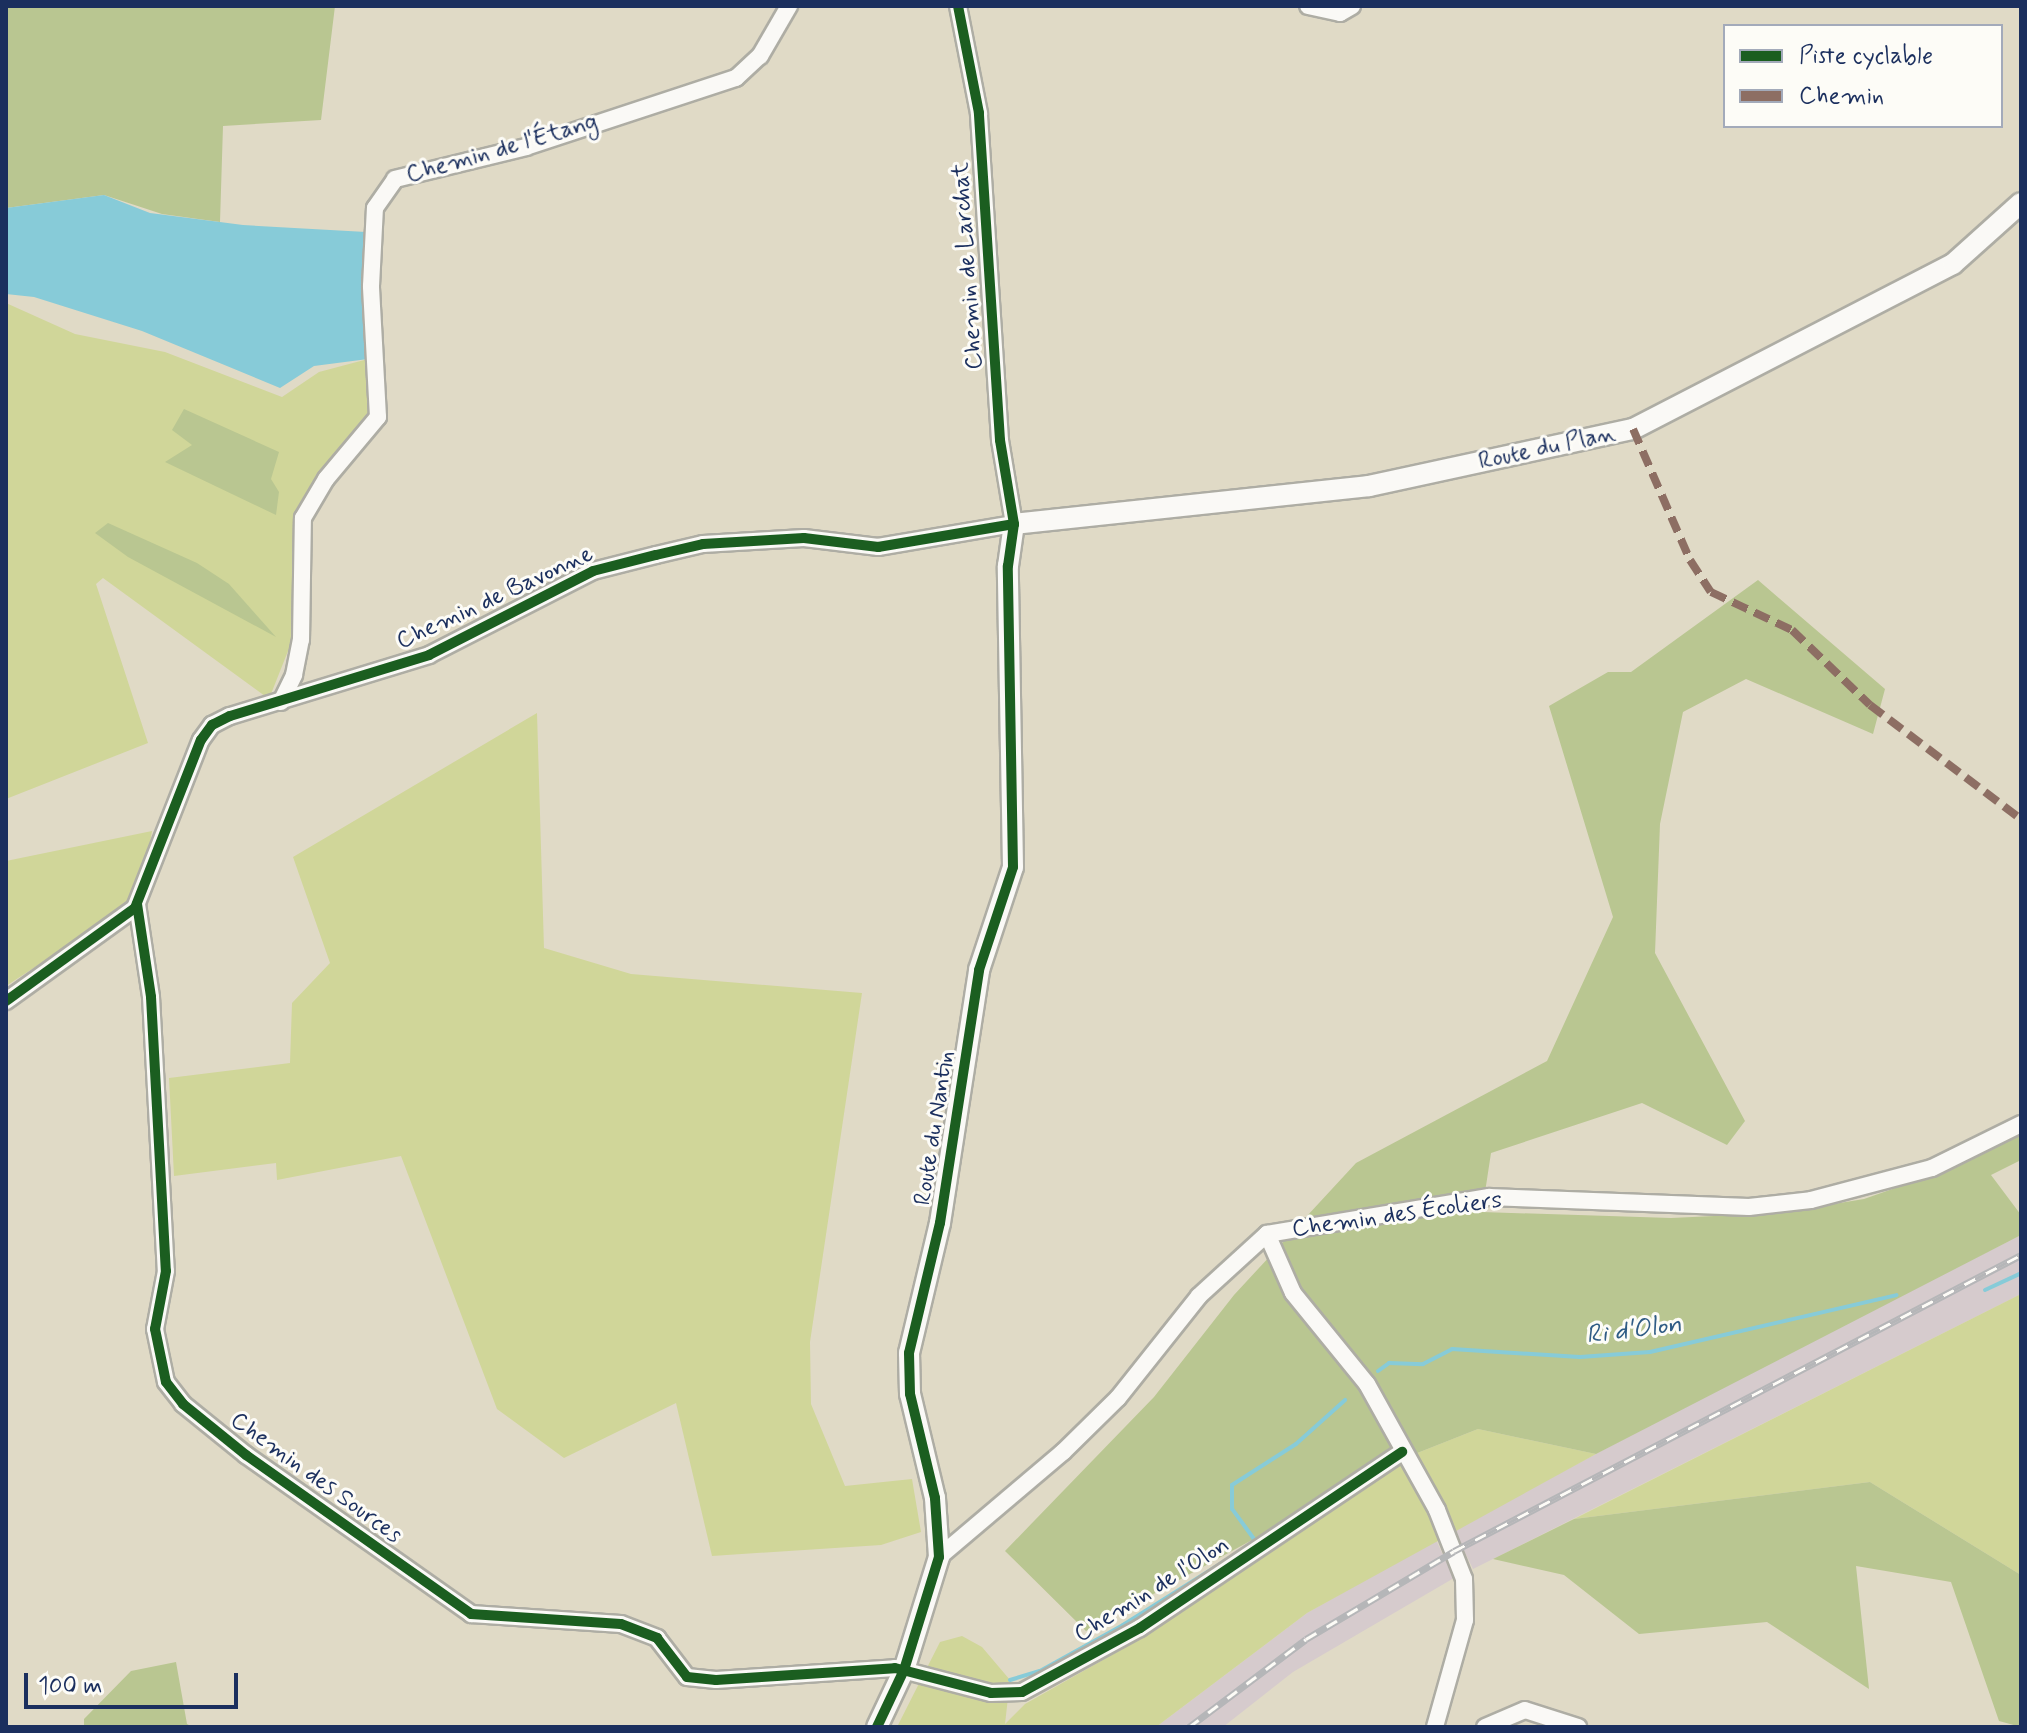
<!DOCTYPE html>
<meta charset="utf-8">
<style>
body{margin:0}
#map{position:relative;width:2027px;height:1733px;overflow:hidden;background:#e0dac6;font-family:Mynerve,sans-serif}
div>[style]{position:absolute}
.industrial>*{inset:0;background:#d6cbcd}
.green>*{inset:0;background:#d0d699}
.forest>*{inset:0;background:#b9c691}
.water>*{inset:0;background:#87cbd8}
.stream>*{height:4px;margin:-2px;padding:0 2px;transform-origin:2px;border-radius:2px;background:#87cbd8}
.roads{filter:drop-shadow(2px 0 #aeada4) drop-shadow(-2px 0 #aeada4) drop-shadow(0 2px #aeada4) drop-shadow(0 -2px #aeada4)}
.minor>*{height:16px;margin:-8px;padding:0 8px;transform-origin:8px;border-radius:8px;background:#faf9f6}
.tertiary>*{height:20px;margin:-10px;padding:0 10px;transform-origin:10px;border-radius:10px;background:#faf9f6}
.rail>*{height:7px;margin-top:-3.5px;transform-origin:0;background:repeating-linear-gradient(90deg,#fdfcf7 0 12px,#b5b6b8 0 24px);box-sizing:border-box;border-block:2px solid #b5b6b8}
.quiet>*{height:8px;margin-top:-4px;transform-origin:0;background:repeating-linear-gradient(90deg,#8d6e63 0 16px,transparent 0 24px)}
.cycleway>*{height:10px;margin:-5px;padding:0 5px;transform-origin:5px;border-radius:5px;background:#1b5e20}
span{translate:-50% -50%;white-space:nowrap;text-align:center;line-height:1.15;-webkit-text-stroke:6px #fdfcf7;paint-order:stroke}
.street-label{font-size:24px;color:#1b2f5e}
.water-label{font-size:26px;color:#305c85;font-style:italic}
.frame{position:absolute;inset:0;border:8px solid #1b2f5e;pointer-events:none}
.legend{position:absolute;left:1723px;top:24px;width:280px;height:104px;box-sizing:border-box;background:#fdfcf7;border:2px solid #a3aaba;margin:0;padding:10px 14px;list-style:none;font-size:24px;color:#1b2f5e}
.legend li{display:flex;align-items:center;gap:16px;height:40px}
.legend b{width:40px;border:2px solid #a3aaba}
.scale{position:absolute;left:24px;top:1673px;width:214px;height:36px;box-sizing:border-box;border:4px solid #1b2f5e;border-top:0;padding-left:10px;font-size:24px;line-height:28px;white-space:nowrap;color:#1b2f5e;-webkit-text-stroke:6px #fdfcf7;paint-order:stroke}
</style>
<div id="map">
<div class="industrial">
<i style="clip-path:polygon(2021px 1235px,2021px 1294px,1473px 1569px,1454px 1530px,1747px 1373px)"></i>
<i style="clip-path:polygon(1436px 1540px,1454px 1578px,1293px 1672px,1223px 1727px,1156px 1727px,1307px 1613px)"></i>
</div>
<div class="green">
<i style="clip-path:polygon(6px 303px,75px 334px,165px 352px,282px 397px,319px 372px,368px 359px,371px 412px,303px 504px,293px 568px,292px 641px,269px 699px,103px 578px,96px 584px,148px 743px,6px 799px)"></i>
<i style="clip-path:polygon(537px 713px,544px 948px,631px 974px,862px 993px,810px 1342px,811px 1404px,845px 1486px,912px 1479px,921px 1532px,881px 1545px,712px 1556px,676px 1403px,564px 1458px,497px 1409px,401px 1156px,277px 1180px,276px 1163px,174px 1176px,169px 1078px,290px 1063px,292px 1003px,330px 963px,293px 857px)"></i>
<i style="clip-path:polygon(152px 831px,145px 876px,121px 911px,6px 986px,6px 861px)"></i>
<i style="clip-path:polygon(2021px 1294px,2021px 1575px,1870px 1482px,1574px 1519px)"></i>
<i style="clip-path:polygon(1478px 1429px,1596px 1454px,1307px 1613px,1156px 1727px,897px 1727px,940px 1642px,962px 1636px,982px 1647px,1010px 1680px,1005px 1724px,1025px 1704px,1117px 1652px,1361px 1491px,1392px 1463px)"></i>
</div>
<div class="forest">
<i style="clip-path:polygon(6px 6px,335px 6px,321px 120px,223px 126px,220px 222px,162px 214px,104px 195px,6px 208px)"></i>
<i style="clip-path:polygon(184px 409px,279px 452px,271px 479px,279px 492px,276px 515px,165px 462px,192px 445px,172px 430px)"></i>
<i style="clip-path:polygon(108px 523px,197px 563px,229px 584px,276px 637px,128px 557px,95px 533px)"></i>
<i style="clip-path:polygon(1758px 580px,1885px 689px,1873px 734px,1746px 679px,1683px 712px,1660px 824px,1655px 953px,1745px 1121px,1727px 1145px,1642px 1103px,1491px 1153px,1482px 1212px,1671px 1218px,1779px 1213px,1864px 1199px,1938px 1173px,2021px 1131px,2021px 1160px,1991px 1175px,2021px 1215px,2021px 1235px,1596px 1454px,1478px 1429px,1392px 1463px,1086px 1631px,1005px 1551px,1154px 1397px,1234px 1295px,1356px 1163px,1547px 1061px,1613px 917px,1549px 706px,1608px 672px,1631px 672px)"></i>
<i style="clip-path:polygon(1870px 1482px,2021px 1575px,2021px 1727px,1999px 1721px,1951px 1582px,1856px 1566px,1869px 1689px,1767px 1622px,1639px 1634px,1564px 1575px,1493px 1559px,1574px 1519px)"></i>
<i style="clip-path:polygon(176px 1662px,187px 1724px,193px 1727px,84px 1727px,84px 1719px,131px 1671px)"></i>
</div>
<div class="water">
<i style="clip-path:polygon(104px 195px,150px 213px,243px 225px,366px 232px,368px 359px,314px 366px,280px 388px,142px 331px,34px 297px,6px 294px,6px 208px)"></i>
</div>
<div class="stream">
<i style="left:1985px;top:1290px;width:40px;rotate:-25deg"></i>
<i style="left:1378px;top:1371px;width:14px;rotate:-36deg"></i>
<i style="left:1389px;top:1363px;width:34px;rotate:2deg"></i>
<i style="left:1423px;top:1364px;width:33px;rotate:-27deg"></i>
<i style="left:1452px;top:1349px;width:128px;rotate:3.6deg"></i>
<i style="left:1580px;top:1357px;width:70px;rotate:-4.1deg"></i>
<i style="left:1650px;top:1352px;width:253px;rotate:-13deg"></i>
<i style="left:1252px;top:1545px;width:6px;rotate:-72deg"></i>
<i style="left:1254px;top:1539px;width:37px;rotate:-126deg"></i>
<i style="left:1232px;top:1509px;width:24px;rotate:-90deg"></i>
<i style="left:1232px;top:1485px;width:76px;rotate:-32.6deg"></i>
<i style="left:1296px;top:1444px;width:66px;rotate:-41.9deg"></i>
<i style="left:1010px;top:1680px;width:31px;rotate:-17deg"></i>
<i style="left:1040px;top:1671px;width:95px;rotate:-29deg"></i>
<i style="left:1123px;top:1625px;width:136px;rotate:-32.1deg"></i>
</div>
<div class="roads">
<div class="minor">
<i style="left:1308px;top:6px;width:33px;rotate:12deg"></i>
<i style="left:1340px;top:13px;width:14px;rotate:-30deg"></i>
<i style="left:281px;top:702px;width:30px;rotate:-64deg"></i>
<i style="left:294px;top:675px;width:36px;rotate:-79deg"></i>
<i style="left:301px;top:640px;width:122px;rotate:-89.1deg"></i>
<i style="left:303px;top:518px;width:45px;rotate:-59.5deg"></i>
<i style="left:326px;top:479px;width:81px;rotate:-50deg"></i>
<i style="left:378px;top:417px;width:131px;rotate:-93.1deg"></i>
<i style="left:371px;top:286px;width:78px;rotate:-87.1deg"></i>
<i style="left:375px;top:208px;width:35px;rotate:-55deg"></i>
<i style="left:395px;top:179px;width:135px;rotate:-13.7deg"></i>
<i style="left:526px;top:147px;width:221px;rotate:-18.2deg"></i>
<i style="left:736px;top:78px;width:33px;rotate:-43deg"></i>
<i style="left:760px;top:56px;width:58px;rotate:-59.9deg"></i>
<i style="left:137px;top:904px;width:94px;rotate:81.4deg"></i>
<i style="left:151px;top:997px;width:274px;rotate:86.9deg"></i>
<i style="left:166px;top:1271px;width:59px;rotate:100.7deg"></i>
<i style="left:155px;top:1329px;width:54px;rotate:78.3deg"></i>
<i style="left:166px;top:1382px;width:28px;rotate:52deg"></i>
<i style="left:183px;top:1404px;width:81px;rotate:39deg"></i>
<i style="left:246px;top:1455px;width:276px;rotate:35.2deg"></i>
<i style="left:471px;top:1614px;width:150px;rotate:3.8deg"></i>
<i style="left:621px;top:1624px;width:39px;rotate:21deg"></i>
<i style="left:657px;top:1638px;width:49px;rotate:52.4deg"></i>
<i style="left:687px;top:1677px;width:29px;rotate:6deg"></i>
<i style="left:716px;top:1680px;width:179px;rotate:-3.8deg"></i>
<i style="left:895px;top:1668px;width:99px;rotate:14.6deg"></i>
<i style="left:991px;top:1693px;width:31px;rotate:-2deg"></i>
<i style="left:1022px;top:1692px;width:134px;rotate:-28.5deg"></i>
<i style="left:1140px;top:1628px;width:316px;rotate:-33.9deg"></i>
<i style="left:6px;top:1001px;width:159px;rotate:-35.8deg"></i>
<i style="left:135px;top:908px;width:180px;rotate:-68.6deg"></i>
<i style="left:201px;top:740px;width:19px;rotate:-54deg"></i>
<i style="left:212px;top:725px;width:20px;rotate:-27deg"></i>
<i style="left:230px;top:716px;width:208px;rotate:-17deg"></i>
<i style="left:429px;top:655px;width:184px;rotate:-27.1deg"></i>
<i style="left:593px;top:571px;width:65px;rotate:-14.3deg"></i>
<i style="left:656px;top:555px;width:48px;rotate:-13.2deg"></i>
<i style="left:703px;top:544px;width:101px;rotate:-3.4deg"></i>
<i style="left:804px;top:538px;width:75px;rotate:6.9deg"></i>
<i style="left:878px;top:547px;width:138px;rotate:-9.6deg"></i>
<i style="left:1014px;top:524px;width:85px;rotate:-99.5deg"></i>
<i style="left:1000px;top:440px;width:328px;rotate:-93.7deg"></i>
<i style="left:979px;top:113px;width:109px;rotate:-101.1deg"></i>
<i style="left:1267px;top:1234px;width:64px;rotate:66.2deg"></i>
<i style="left:1293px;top:1293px;width:117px;rotate:50.9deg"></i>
<i style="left:1367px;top:1384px;width:144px;rotate:60.9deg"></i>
<i style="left:1437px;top:1510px;width:74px;rotate:68.6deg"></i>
<i style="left:1464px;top:1579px;width:41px;rotate:88.6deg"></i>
<i style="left:1465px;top:1620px;width:111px;rotate:105.7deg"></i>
<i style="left:939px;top:1557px;width:162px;rotate:-40.3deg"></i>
<i style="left:1063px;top:1452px;width:77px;rotate:-44.5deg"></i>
<i style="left:1118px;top:1398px;width:130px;rotate:-51.5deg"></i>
<i style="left:1199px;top:1296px;width:92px;rotate:-42.4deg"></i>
<i style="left:1267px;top:1234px;width:225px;rotate:-9.5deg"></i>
<i style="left:1489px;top:1197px;width:260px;rotate:2.2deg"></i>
<i style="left:1749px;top:1207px;width:62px;rotate:-6.4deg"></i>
<i style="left:1811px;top:1200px;width:125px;rotate:-14.8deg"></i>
<i style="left:1932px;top:1168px;width:99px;rotate:-26.3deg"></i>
<i style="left:1485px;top:1727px;width:43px;rotate:-23deg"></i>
<i style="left:1525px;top:1710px;width:56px;rotate:17.8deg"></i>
</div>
<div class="tertiary">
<i style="left:877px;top:1727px;width:63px;rotate:-64.7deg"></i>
<i style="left:904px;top:1670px;width:118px;rotate:-72.8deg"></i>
<i style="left:939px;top:1557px;width:59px;rotate:-93.9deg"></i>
<i style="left:935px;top:1498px;width:107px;rotate:-103.5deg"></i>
<i style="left:910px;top:1394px;width:41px;rotate:-91.4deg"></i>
<i style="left:909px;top:1353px;width:134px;rotate:-76.6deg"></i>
<i style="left:940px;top:1223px;width:256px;rotate:-81.2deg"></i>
<i style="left:979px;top:970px;width:108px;rotate:-71.7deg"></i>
<i style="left:1013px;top:867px;width:301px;rotate:-91deg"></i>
<i style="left:1008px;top:566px;width:42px;rotate:-81.9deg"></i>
<i style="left:1014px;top:524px;width:357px;rotate:-6.1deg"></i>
<i style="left:1369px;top:486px;width:270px;rotate:-12.2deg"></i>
<i style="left:1633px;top:429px;width:360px;rotate:-27.3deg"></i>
<i style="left:1953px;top:264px;width:91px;rotate:-41.9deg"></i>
</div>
</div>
<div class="rail">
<i style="left:1189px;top:1727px;width:146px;rotate:-36.9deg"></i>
<i style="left:1306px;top:1639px;width:172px;rotate:-30.7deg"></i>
<i style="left:1454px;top:1551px;width:640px;rotate:-27.57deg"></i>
</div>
<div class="quiet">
<i style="left:1633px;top:429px;width:143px;rotate:66.5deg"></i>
<i style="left:1690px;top:560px;width:38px;rotate:57deg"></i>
<i style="left:1711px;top:592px;width:89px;rotate:25.1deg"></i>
<i style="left:1792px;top:630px;width:108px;rotate:43.9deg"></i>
<i style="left:1870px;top:705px;width:189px;rotate:37.1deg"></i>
</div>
<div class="cycleway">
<i style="left:137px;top:904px;width:94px;rotate:81.4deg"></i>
<i style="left:151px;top:997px;width:274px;rotate:86.9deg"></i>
<i style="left:166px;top:1271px;width:59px;rotate:100.7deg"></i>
<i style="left:155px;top:1329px;width:54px;rotate:78.3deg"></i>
<i style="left:166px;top:1382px;width:28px;rotate:52deg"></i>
<i style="left:183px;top:1404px;width:81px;rotate:39deg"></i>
<i style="left:246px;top:1455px;width:276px;rotate:35.2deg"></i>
<i style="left:471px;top:1614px;width:150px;rotate:3.8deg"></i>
<i style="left:621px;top:1624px;width:39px;rotate:21deg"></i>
<i style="left:657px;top:1638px;width:49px;rotate:52.4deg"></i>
<i style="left:687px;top:1677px;width:29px;rotate:6deg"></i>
<i style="left:716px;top:1680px;width:179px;rotate:-3.8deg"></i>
<i style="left:895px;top:1668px;width:99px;rotate:14.6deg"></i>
<i style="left:991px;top:1693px;width:31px;rotate:-2deg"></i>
<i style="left:1022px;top:1692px;width:134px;rotate:-28.5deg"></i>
<i style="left:1140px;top:1628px;width:316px;rotate:-33.9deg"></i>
<i style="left:6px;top:1001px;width:159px;rotate:-35.8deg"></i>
<i style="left:135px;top:908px;width:180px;rotate:-68.6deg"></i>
<i style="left:201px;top:740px;width:19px;rotate:-54deg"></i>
<i style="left:212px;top:725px;width:20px;rotate:-27deg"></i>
<i style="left:230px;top:716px;width:208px;rotate:-17deg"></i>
<i style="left:429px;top:655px;width:184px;rotate:-27.1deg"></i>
<i style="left:593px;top:571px;width:65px;rotate:-14.3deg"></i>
<i style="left:656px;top:555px;width:48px;rotate:-13.2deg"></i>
<i style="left:703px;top:544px;width:101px;rotate:-3.4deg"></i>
<i style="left:804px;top:538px;width:75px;rotate:6.9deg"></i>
<i style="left:878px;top:547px;width:138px;rotate:-9.6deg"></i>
<i style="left:877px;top:1727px;width:63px;rotate:-64.7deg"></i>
<i style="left:904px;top:1670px;width:118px;rotate:-72.8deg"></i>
<i style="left:939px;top:1557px;width:59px;rotate:-93.9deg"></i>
<i style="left:935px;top:1498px;width:107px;rotate:-103.5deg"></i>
<i style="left:910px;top:1394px;width:41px;rotate:-91.4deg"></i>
<i style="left:909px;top:1353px;width:134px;rotate:-76.6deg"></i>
<i style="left:940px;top:1223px;width:256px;rotate:-81.2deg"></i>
<i style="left:979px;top:970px;width:108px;rotate:-71.7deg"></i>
<i style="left:1013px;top:867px;width:301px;rotate:-91deg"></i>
<i style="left:1008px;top:566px;width:42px;rotate:-81.9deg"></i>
<i style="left:1014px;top:524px;width:85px;rotate:-99.5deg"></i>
<i style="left:1000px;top:440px;width:328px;rotate:-93.7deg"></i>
<i style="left:979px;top:113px;width:109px;rotate:-101.1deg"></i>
</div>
<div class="street-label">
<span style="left:502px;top:149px;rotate:-16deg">Chemin de l'Étang</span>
<span style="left:968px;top:266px;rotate:-94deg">Chemin de Larchat</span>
<span style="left:1547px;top:448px;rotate:-12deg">Route du Plan</span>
<span style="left:495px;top:598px;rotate:-25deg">Chemin de Bavonne</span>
<span style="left:935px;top:1128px;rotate:-81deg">Route du Nantin</span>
<span style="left:1397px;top:1215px;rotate:-8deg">Chemin des Écoliers</span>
<span style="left:316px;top:1478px;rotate:36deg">Chemin des Sources</span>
<span style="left:1152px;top:1590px;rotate:-32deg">Chemin de l'Olon</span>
</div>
<div class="water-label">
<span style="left:1634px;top:1331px;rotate:-7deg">Ri d'Olon</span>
</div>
<div class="frame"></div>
<ul class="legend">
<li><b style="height:10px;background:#1b5e20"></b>Piste cyclable</li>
<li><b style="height:10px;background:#8d6e63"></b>Chemin</li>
</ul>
<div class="scale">100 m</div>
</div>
